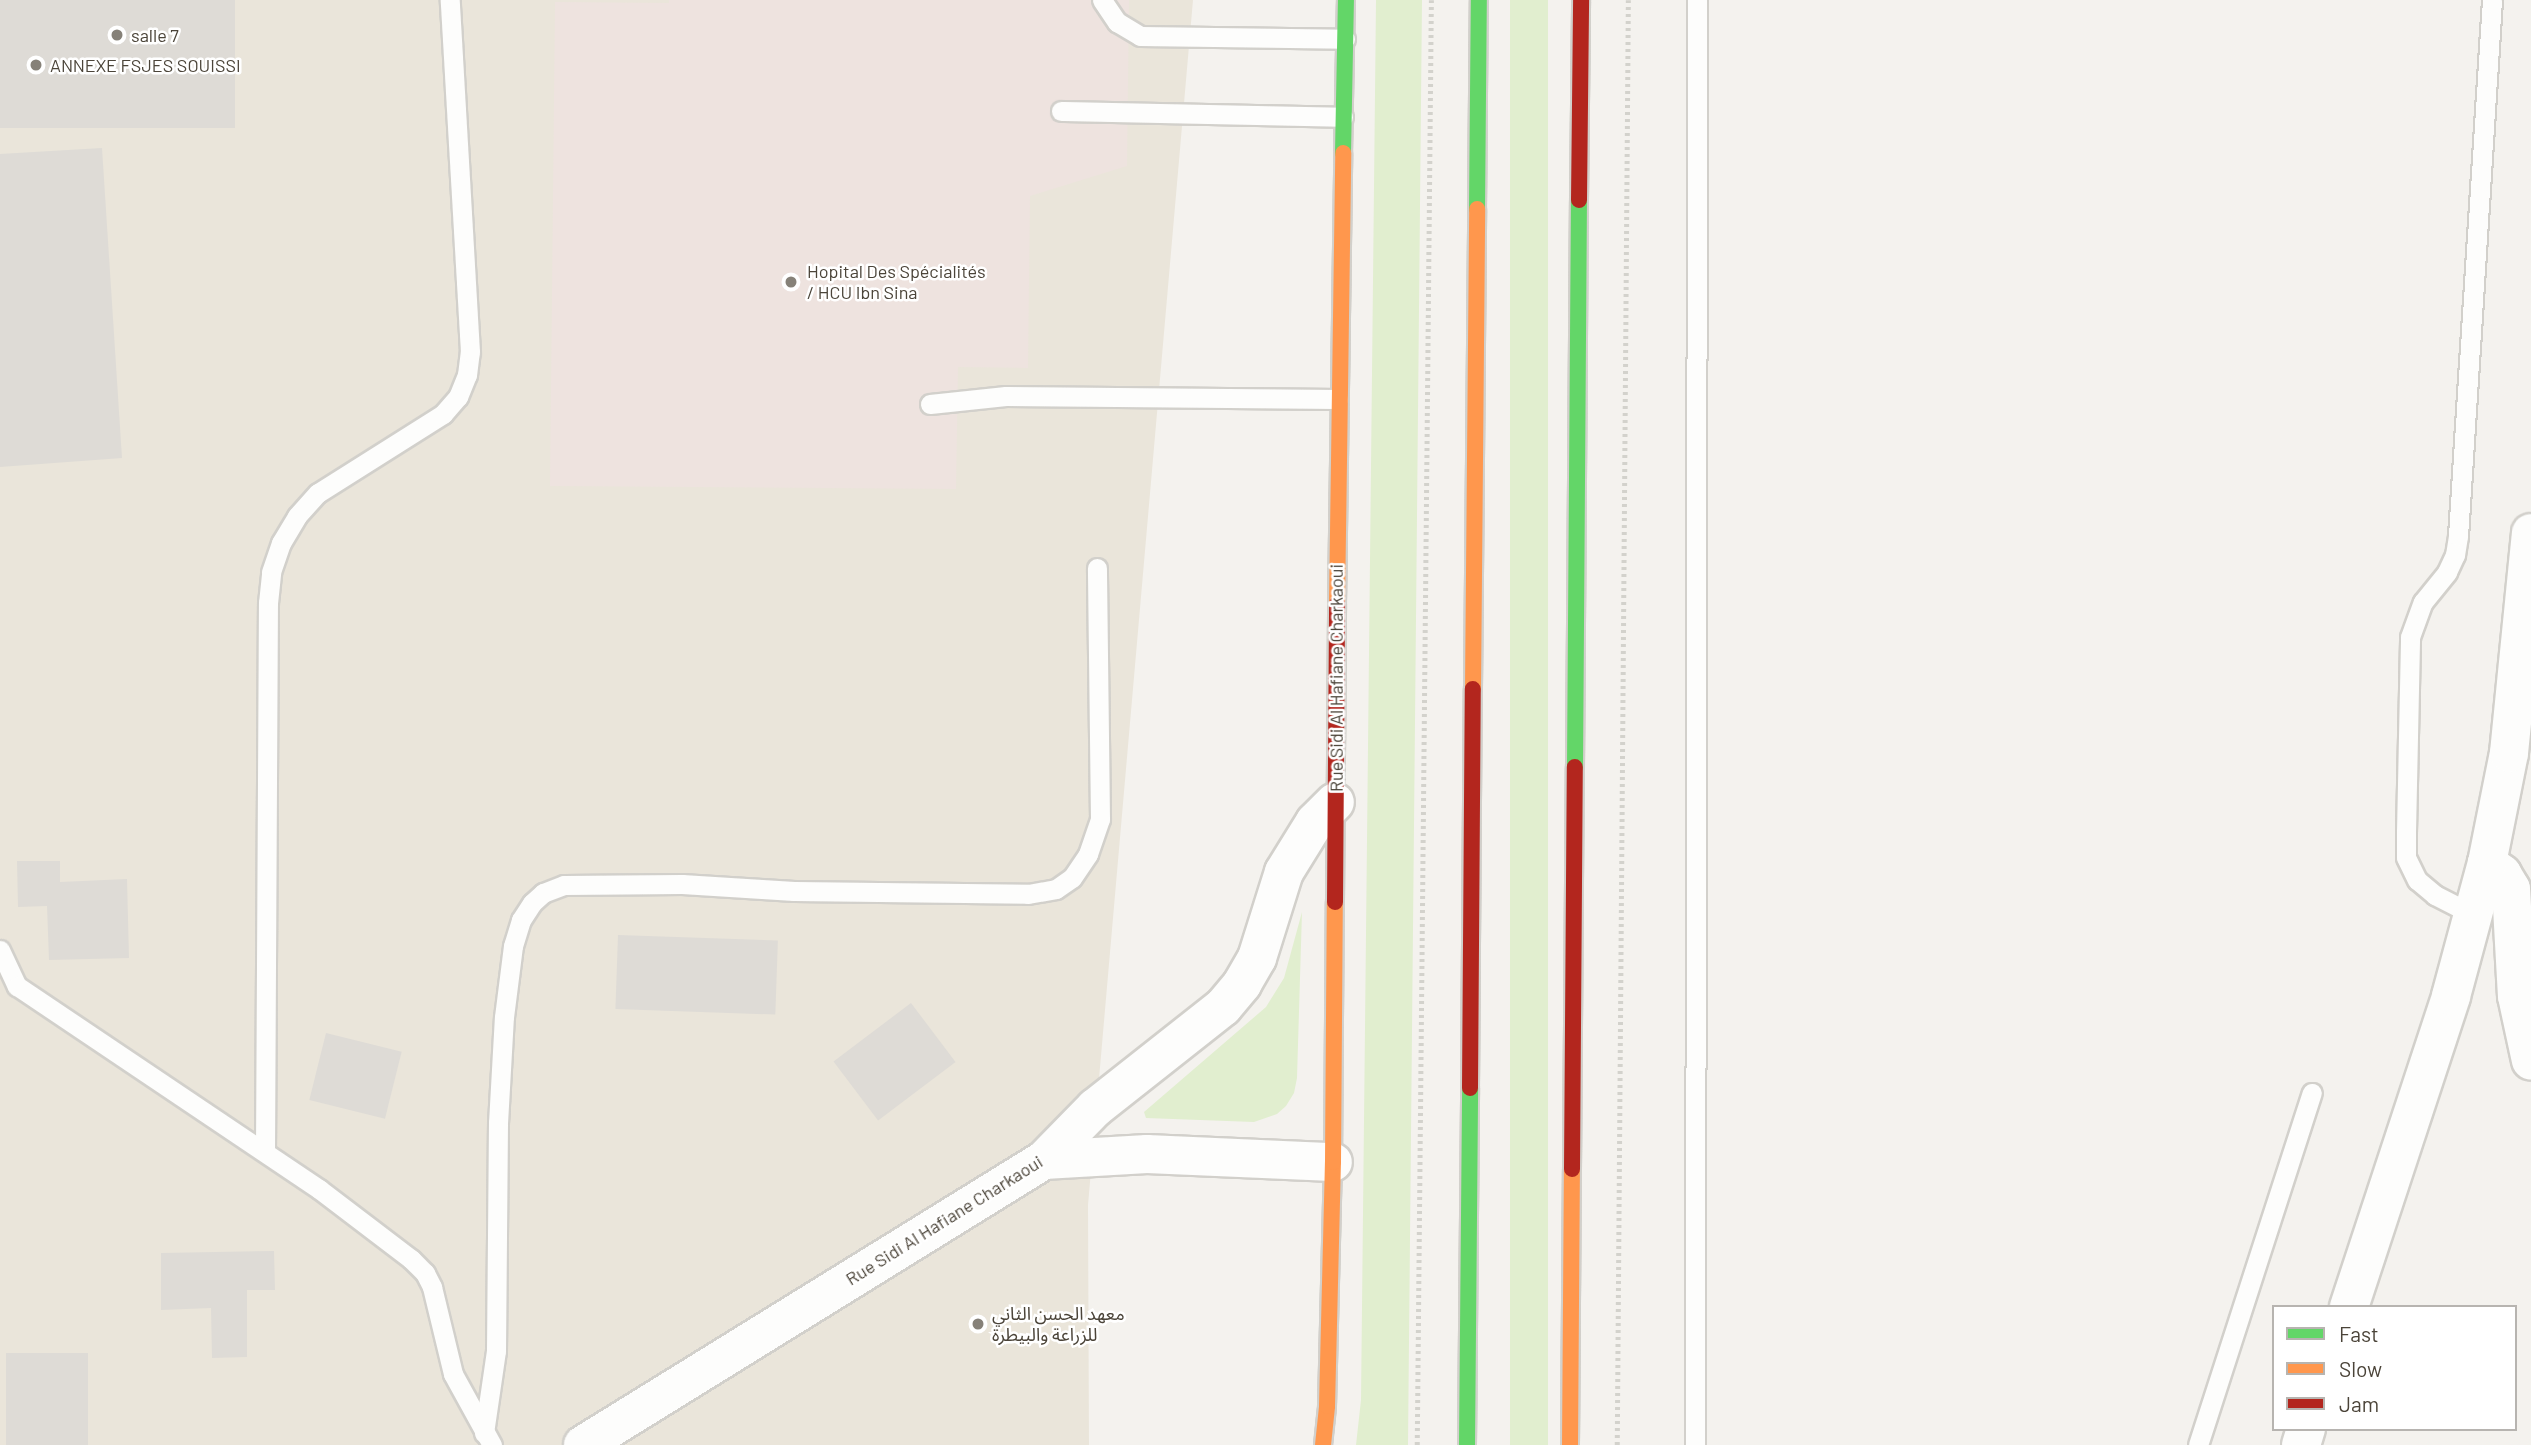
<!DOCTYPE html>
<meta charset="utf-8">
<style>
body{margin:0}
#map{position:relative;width:2531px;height:1445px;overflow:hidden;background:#f4f2ee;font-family:Barlow,"Noto Sans Arabic",sans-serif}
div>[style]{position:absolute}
.education>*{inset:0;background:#eae5da}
.medical>*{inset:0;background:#eee3df}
.green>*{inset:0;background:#e1eecf;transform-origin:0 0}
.building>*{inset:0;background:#dedbd6;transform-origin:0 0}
.path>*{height:4.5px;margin-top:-2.25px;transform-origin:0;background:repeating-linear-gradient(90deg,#d3d2cc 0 3.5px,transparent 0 7px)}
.roads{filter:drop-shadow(2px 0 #d2d0cb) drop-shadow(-2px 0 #d2d0cb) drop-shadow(0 2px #d2d0cb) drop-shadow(0 -2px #d2d0cb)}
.lane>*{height:19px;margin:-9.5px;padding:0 9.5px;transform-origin:9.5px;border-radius:9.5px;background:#fdfdfc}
.street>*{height:38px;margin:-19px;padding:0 19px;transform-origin:19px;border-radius:19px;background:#fdfdfc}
.fast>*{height:16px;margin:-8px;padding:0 8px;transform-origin:8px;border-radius:8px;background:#63d668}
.slow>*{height:16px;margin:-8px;padding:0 8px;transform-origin:8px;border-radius:8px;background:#ff974d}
.jam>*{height:16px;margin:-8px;padding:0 8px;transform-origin:8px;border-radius:8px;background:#b3261e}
.dots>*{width:19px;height:19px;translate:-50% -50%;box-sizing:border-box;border:4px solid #fff;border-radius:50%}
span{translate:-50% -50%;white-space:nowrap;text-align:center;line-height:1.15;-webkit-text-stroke:5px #fff;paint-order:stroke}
.poi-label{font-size:18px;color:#4b4439}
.left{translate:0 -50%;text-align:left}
.street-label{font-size:18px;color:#4b4439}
.legend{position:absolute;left:2272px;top:1305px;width:245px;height:126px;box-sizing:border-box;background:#fff;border:2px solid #b7b4b0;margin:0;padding:9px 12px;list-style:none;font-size:21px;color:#4b4439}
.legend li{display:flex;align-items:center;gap:14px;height:35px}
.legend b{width:35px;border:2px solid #b7b4b0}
</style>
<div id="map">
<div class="education">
<i style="clip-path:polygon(0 0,1193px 0,1088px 1205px,1089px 1445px,0 1445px)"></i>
</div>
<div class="medical">
<i style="clip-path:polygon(669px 0,1129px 0,1127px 166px,1030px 196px,1028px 368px,958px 367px,956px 489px,550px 486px,555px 2px,669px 3px)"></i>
</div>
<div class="green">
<i style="clip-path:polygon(1376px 0,1422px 0,1408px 1445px,1356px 1445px,1361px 1400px)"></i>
<i style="left:1510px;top:0;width:38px;height:1445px"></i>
<i style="clip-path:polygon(1302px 912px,1297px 1078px,1294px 1093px,1286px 1106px,1277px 1114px,1254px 1122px,1146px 1118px,1144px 1112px,1266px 1007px,1284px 978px)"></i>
</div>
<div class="building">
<i style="left:0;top:0;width:235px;height:128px"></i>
<i style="clip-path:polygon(102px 148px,122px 458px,0 467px,0 154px)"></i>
<i style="clip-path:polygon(17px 861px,60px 861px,60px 882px,127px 879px,129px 958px,49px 960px,47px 906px,18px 907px)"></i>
<i style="left:618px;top:935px;width:160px;height:74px;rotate:2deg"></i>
<i style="left:911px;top:1003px;width:74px;height:97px;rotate:53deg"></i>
<i style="left:326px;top:1033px;width:78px;height:69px;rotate:14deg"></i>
<i style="clip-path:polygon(274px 1251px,275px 1290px,247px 1290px,247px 1357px,212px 1358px,211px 1308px,161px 1310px,161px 1253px)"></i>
<i style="left:6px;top:1353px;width:82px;height:92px"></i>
</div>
<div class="path">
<i style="left:1417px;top:1445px;width:1445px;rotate:-89.44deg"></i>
<i style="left:1617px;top:1445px;width:1445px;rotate:-89.56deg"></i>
</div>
<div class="roads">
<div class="lane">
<i style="left:1102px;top:0;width:27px;rotate:56deg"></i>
<i style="left:1117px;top:22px;width:27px;rotate:31deg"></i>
<i style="left:1140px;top:36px;width:205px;rotate:0.8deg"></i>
<i style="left:1061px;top:111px;width:282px;rotate:1.2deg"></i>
<i style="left:930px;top:404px;width:76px;rotate:-6deg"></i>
<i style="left:1006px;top:396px;width:332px;rotate:0.5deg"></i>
<i style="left:2474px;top:915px;width:44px;rotate:-152.9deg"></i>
<i style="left:2435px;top:895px;width:23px;rotate:-140deg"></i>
<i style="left:2417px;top:880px;width:25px;rotate:-116deg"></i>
<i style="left:2406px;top:857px;width:25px;rotate:-90deg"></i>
<i style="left:2406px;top:832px;width:195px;rotate:-88.8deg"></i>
<i style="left:2410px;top:637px;width:37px;rotate:-70deg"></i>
<i style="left:2423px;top:602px;width:38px;rotate:-51deg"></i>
<i style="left:2447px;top:572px;width:19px;rotate:-65deg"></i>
<i style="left:2455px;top:555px;width:19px;rotate:-81deg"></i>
<i style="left:2458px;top:536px;width:537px;rotate:-86.37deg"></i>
<i style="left:0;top:950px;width:40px;rotate:65deg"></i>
<i style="left:17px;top:986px;width:364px;rotate:33.9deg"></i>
<i style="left:319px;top:1189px;width:116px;rotate:37.3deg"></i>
<i style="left:411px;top:1259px;width:20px;rotate:45deg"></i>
<i style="left:425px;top:1273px;width:16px;rotate:63deg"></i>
<i style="left:432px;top:1287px;width:89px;rotate:76.4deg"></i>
<i style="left:453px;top:1374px;width:81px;rotate:61.2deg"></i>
<i style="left:265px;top:1151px;width:548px;rotate:-89.69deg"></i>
<i style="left:268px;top:603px;width:31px;rotate:-84deg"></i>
<i style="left:271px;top:572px;width:31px;rotate:-71deg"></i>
<i style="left:281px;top:543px;width:31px;rotate:-59deg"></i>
<i style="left:297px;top:516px;width:31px;rotate:-48deg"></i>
<i style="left:318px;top:493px;width:148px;rotate:-32.3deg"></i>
<i style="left:443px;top:414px;width:23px;rotate:-49deg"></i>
<i style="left:458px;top:397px;width:24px;rotate:-68deg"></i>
<i style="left:467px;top:375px;width:23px;rotate:-83deg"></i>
<i style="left:470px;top:352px;width:353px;rotate:-93.3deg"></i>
<i style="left:484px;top:1433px;width:83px;rotate:-81.7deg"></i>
<i style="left:496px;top:1351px;width:228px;rotate:-89.5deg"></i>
<i style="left:498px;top:1123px;width:106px;rotate:-86.8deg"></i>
<i style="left:504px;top:1017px;width:72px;rotate:-82.8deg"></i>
<i style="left:513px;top:946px;width:27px;rotate:-73deg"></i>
<i style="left:521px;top:920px;width:20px;rotate:-57deg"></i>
<i style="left:532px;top:903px;width:15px;rotate:-42deg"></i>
<i style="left:543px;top:893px;width:22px;rotate:-21deg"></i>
<i style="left:564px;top:885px;width:118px;rotate:-0.5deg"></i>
<i style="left:682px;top:884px;width:112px;rotate:3.6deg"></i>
<i style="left:794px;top:891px;width:234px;rotate:0.7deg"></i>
<i style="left:1028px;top:894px;width:28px;rotate:-10deg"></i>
<i style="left:1056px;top:889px;width:19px;rotate:-35deg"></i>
<i style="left:1072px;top:878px;width:29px;rotate:-56deg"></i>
<i style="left:1088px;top:854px;width:37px;rotate:-71deg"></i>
<i style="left:1100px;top:819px;width:251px;rotate:-90.7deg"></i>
<i style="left:1695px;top:1445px;width:1445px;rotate:-89.92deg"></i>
<i style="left:2198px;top:1445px;width:370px;rotate:-72.1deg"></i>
</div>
<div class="street">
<i style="left:2487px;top:863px;width:19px;rotate:36deg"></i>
<i style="left:2502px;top:874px;width:17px;rotate:59deg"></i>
<i style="left:2511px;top:889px;width:107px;rotate:86.8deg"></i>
<i style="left:2517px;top:996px;width:66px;rotate:77.8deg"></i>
<i style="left:1044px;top:1160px;width:103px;rotate:-3.3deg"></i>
<i style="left:1147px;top:1154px;width:186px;rotate:2.5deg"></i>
<i style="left:2349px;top:1307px;width:327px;rotate:-71.8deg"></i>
<i style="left:2451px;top:996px;width:138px;rotate:-74.9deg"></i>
<i style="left:2487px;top:863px;width:112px;rotate:-78.7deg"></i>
<i style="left:2509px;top:753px;width:221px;rotate:-84.3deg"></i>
<i style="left:583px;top:1445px;width:542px;rotate:-31.73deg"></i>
<i style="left:1044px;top:1160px;width:73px;rotate:-45.6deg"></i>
<i style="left:1095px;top:1108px;width:163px;rotate:-38.3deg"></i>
<i style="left:1223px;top:1007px;width:30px;rotate:-50deg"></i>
<i style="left:1242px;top:984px;width:30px;rotate:-60deg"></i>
<i style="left:1257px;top:958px;width:90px;rotate:-72.6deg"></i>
<i style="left:1284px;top:872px;width:59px;rotate:-58.2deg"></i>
<i style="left:1315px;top:822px;width:28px;rotate:-45deg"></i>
<i style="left:2301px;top:1445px;width:17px;rotate:-73deg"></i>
</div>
<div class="fast">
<i style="left:1343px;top:153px;width:153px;rotate:-88.9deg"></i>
<i style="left:1477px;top:209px;width:209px;rotate:-89.5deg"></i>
<i style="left:1575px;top:767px;width:567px;rotate:-89.6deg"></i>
<i style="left:1467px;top:1445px;width:357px;rotate:-89.5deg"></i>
</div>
<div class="slow">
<i style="left:1337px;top:604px;width:451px;rotate:-89.2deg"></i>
<i style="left:1473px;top:689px;width:480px;rotate:-89.5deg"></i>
<i style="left:1323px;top:1445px;width:39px;rotate:-84deg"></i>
<i style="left:1327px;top:1406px;width:244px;rotate:-88.6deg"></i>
<i style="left:1333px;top:1162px;width:260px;rotate:-89.6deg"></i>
<i style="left:1570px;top:1445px;width:276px;rotate:-89.6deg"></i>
</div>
<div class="jam">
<i style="left:1579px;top:200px;width:200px;rotate:-89.4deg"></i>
<i style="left:1335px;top:902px;width:298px;rotate:-89.6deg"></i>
<i style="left:1470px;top:1088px;width:399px;rotate:-89.6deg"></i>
<i style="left:1572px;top:1169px;width:402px;rotate:-89.6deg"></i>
</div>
</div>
<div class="dots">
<i style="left:117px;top:35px;background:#868178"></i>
<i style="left:36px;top:65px;background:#868178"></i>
<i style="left:791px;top:282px;background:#868178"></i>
<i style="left:978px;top:1324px;background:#868178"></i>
</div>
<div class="poi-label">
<span class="left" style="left:131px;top:35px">salle 7</span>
<span class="left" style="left:50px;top:65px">ANNEXE FSJES SOUISSI</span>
<span class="left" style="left:807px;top:282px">Hopital Des Spécialités<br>/ HCU Ibn Sina</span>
<span class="left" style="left:992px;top:1324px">معهد الحسن الثاني<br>للزراعة والبيطرة</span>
</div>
<div class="street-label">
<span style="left:1336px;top:678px;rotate:-90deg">Rue Sidi Al Hafiane Charkaoui</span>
<span style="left:944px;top:1220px;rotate:-32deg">Rue Sidi Al Hafiane Charkaoui</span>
</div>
<ul class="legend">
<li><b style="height:9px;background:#63d668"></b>Fast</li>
<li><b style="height:9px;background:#ff974d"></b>Slow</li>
<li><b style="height:9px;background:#b3261e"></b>Jam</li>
</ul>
</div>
